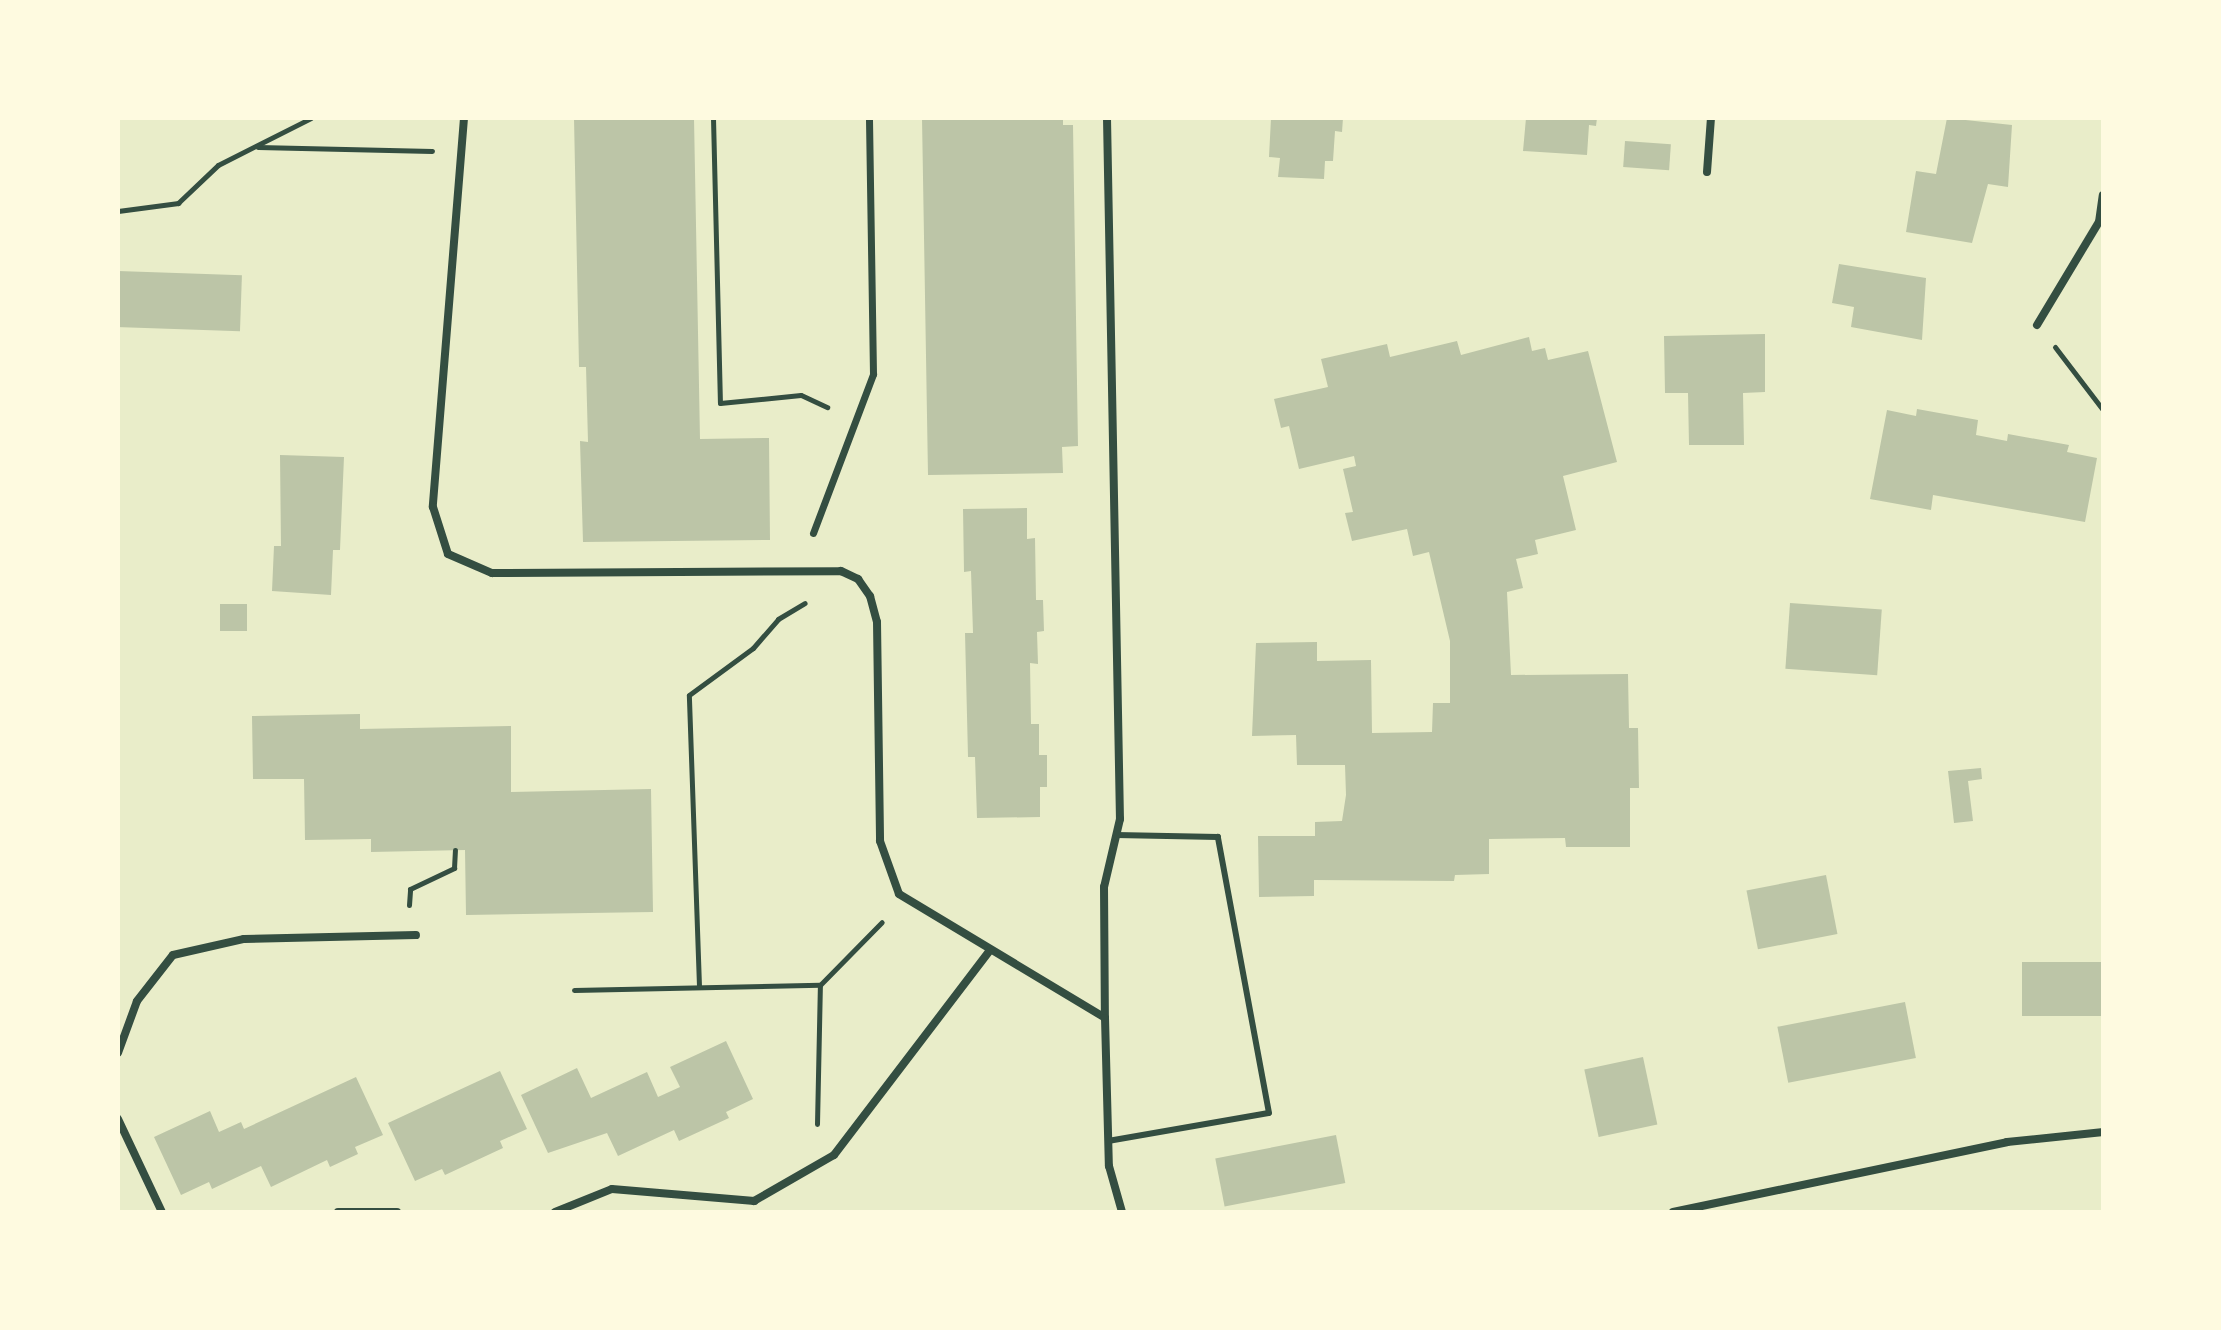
<!DOCTYPE html>
<style>
body{margin:0}
#map{position:relative;width:2221px;height:1330px;overflow:hidden;background:#e9edc9;font-family:Bitter,serif}
div>[style]{position:absolute}
.building>*{inset:0;background:#bcc5a7;transform-origin:0 0}
.path>*{height:5px;margin:-2.5px;padding:0 2.5px;transform-origin:2.5px;border-radius:2.5px;background:#344e41}
.service>*{height:6px;margin:-3px;padding:0 3px;transform-origin:3px;border-radius:3px;background:#344e41}
.pedestrian>*{height:7px;margin:-3.5px;padding:0 3.5px;transform-origin:3.5px;border-radius:3.5px;background:#344e41}
.minor>*{height:8px;margin:-4px;padding:0 4px;transform-origin:4px;border-radius:4px;background:#344e41}
span{translate:-50% -50%;white-space:nowrap;text-align:center;line-height:1.15;-webkit-text-stroke:7px #fefae0;paint-order:stroke}
.frame{position:absolute;inset:0;border:120px solid #fefae0;pointer-events:none}
</style>
<div id="map">
<div class="building">
<i style="clip-path:polygon(574px 118px,694px 118px,700px 439px,769px 438px,770px 540px,583px 542px,580px 441px,588px 442px,586px 367px,579px 367px)"></i>
<i style="clip-path:polygon(922px 118px,1063px 118px,1063px 125px,1073px 125px,1078px 446px,1062px 447px,1063px 473px,928px 475px)"></i>
<i style="clip-path:polygon(1271px 118px,1343px 118px,1342px 132px,1335px 131px,1333px 161px,1325px 161px,1324px 179px,1278px 177px,1280px 158px,1269px 157px)"></i>
<i style="clip-path:polygon(1526px 118px,1597px 118px,1596px 126px,1589px 125px,1587px 155px,1523px 151px)"></i>
<i style="clip-path:polygon(1947px 118px,2012px 125px,2008px 187px,1988px 184px,1972px 243px,1906px 232px,1916px 171px,1936px 174px)"></i>
<i style="left:1625px;top:141px;width:46px;height:26px;rotate:4deg"></i>
<i style="clip-path:polygon(1839px 264px,1926px 278px,1922px 340px,1851px 327px,1854px 307px,1832px 303px)"></i>
<i style="left:118px;top:271px;width:124px;height:56px;rotate:2deg"></i>
<i style="clip-path:polygon(1765px 334px,1765px 392px,1743px 393px,1744px 445px,1689px 445px,1688px 393px,1665px 393px,1664px 336px)"></i>
<i style="clip-path:polygon(1529px 337px,1532px 351px,1545px 348px,1548px 360px,1588px 351px,1617px 462px,1563px 476px,1576px 530px,1535px 540px,1538px 554px,1516px 559px,1523px 588px,1507px 592px,1511px 675px,1628px 674px,1629px 728px,1638px 728px,1639px 788px,1630px 788px,1630px 847px,1566px 847px,1565px 838px,1489px 839px,1489px 874px,1455px 875px,1454px 881px,1314px 880px,1314px 896px,1259px 897px,1258px 836px,1315px 836px,1315px 822px,1342px 821px,1346px 795px,1345px 765px,1297px 765px,1296px 735px,1252px 736px,1256px 643px,1317px 642px,1317px 661px,1371px 660px,1372px 733px,1432px 732px,1433px 703px,1450px 703px,1450px 641px,1429px 552px,1413px 556px,1407px 529px,1352px 541px,1345px 513px,1353px 512px,1343px 469px,1356px 466px,1354px 456px,1299px 469px,1289px 426px,1281px 428px,1274px 399px,1328px 387px,1321px 359px,1330px 357px,1387px 344px,1390px 357px,1457px 341px,1461px 355px)"></i>
<i style="clip-path:polygon(1917px 409px,1978px 420px,1976px 435px,2007px 441px,2008px 434px,2069px 445px,2067px 452px,2097px 458px,2085px 522px,1933px 495px,1931px 510px,1870px 499px,1887px 410px,1916px 416px)"></i>
<i style="clip-path:polygon(280px 455px,344px 457px,340px 550px,333px 550px,331px 595px,272px 591px,274px 546px,281px 546px)"></i>
<i style="clip-path:polygon(1027px 508px,1027px 539px,1035px 538px,1036px 600px,1043px 600px,1044px 631px,1037px 632px,1038px 664px,1030px 663px,1031px 724px,1039px 724px,1039px 755px,1047px 755px,1047px 787px,1040px 787px,1040px 817px,977px 818px,975px 757px,968px 757px,965px 633px,973px 633px,971px 571px,964px 572px,963px 509px)"></i>
<i style="left:1790px;top:603px;width:92px;height:66px;rotate:4deg"></i>
<i style="left:220px;top:604px;width:27px;height:27px"></i>
<i style="clip-path:polygon(360px 714px,360px 729px,511px 726px,511px 792px,651px 789px,653px 912px,466px 915px,465px 850px,371px 852px,371px 839px,305px 840px,304px 779px,253px 779px,252px 716px)"></i>
<i style="clip-path:polygon(1981px 768px,1982px 779px,1968px 781px,1973px 821px,1954px 823px,1948px 771px)"></i>
<i style="left:1826px;top:875px;width:60px;height:81px;rotate:79deg"></i>
<i style="left:2103px;top:962px;width:54px;height:81px;rotate:90deg"></i>
<i style="left:1905px;top:1002px;width:57px;height:130px;rotate:79deg"></i>
<i style="clip-path:polygon(726px 1041px,753px 1099px,726px 1112px,729px 1118px,679px 1141px,674px 1130px,618px 1156px,607px 1133px,548px 1153px,521px 1095px,577px 1068px,591px 1098px,647px 1072px,658px 1097px,680px 1087px,670px 1067px)"></i>
<i style="left:1643px;top:1057px;width:69px;height:60px;rotate:78deg"></i>
<i style="clip-path:polygon(500px 1071px,527px 1129px,500px 1141px,503px 1148px,445px 1175px,442px 1169px,415px 1181px,388px 1123px)"></i>
<i style="clip-path:polygon(356px 1077px,383px 1135px,355px 1147px,358px 1154px,330px 1167px,327px 1160px,271px 1187px,261px 1166px,212px 1189px,209px 1182px,181px 1195px,154px 1137px,210px 1111px,219px 1132px,241px 1122px,244px 1129px)"></i>
<i style="left:1336px;top:1135px;width:49px;height:123px;rotate:79deg"></i>
</div>
<div class="path">
<i style="left:713px;top:118px;width:285px;rotate:88.6deg"></i>
<i style="left:720px;top:403px;width:81px;rotate:-5.6deg"></i>
<i style="left:801px;top:395px;width:29px;rotate:25deg"></i>
<i style="left:258px;top:147px;width:174px;rotate:1.3deg"></i>
<i style="left:118px;top:211px;width:61px;rotate:-7.6deg"></i>
<i style="left:178px;top:203px;width:55px;rotate:-43.5deg"></i>
<i style="left:218px;top:165px;width:104px;rotate:-26.8deg"></i>
<i style="left:2055px;top:347px;width:79px;rotate:52.7deg"></i>
<i style="left:409px;top:905px;width:16px;rotate:-86deg"></i>
<i style="left:410px;top:889px;width:49px;rotate:-25.5deg"></i>
<i style="left:454px;top:868px;width:18px;rotate:-87deg"></i>
<i style="left:699px;top:986px;width:291px;rotate:-92deg"></i>
<i style="left:689px;top:695px;width:79px;rotate:-36.3deg"></i>
<i style="left:753px;top:648px;width:38px;rotate:-49deg"></i>
<i style="left:778px;top:619px;width:31px;rotate:-31deg"></i>
<i style="left:574px;top:990px;width:246px;rotate:-1.2deg"></i>
<i style="left:820px;top:985px;width:88px;rotate:-45.5deg"></i>
<i style="left:817px;top:1124px;width:139px;rotate:-88.8deg"></i>
</div>
<div class="service">
<i style="left:1108px;top:1141px;width:163px;rotate:-9.9deg"></i>
<i style="left:1269px;top:1113px;width:281px;rotate:-100.5deg"></i>
<i style="left:1218px;top:837px;width:102px;rotate:-178.9deg"></i>
</div>
<div class="pedestrian">
<i style="left:813px;top:533px;width:170px;rotate:-69.3deg"></i>
<i style="left:873px;top:374px;width:256px;rotate:-90.9deg"></i>
</div>
<div class="minor">
<i style="left:464px;top:118px;width:390px;rotate:94.6deg"></i>
<i style="left:433px;top:507px;width:49px;rotate:72.3deg"></i>
<i style="left:448px;top:554px;width:48px;rotate:23.4deg"></i>
<i style="left:492px;top:573px;width:349px;rotate:-0.3deg"></i>
<i style="left:841px;top:571px;width:19px;rotate:25deg"></i>
<i style="left:858px;top:579px;width:21px;rotate:55deg"></i>
<i style="left:870px;top:596px;width:27px;rotate:75deg"></i>
<i style="left:877px;top:622px;width:219px;rotate:89.2deg"></i>
<i style="left:880px;top:841px;width:56px;rotate:70.3deg"></i>
<i style="left:899px;top:894px;width:240px;rotate:31deg"></i>
<i style="left:1107px;top:118px;width:701px;rotate:88.94deg"></i>
<i style="left:1120px;top:819px;width:70px;rotate:103.2deg"></i>
<i style="left:1104px;top:887px;width:131px;rotate:89.6deg"></i>
<i style="left:1105px;top:1018px;width:148px;rotate:88.5deg"></i>
<i style="left:1109px;top:1166px;width:48px;rotate:74.2deg"></i>
<i style="left:1707px;top:172px;width:54px;rotate:-85.8deg"></i>
<i style="left:2037px;top:325px;width:120px;rotate:-59deg"></i>
<i style="left:2099px;top:222px;width:27px;rotate:-82deg"></i>
<i style="left:118px;top:1053px;width:55px;rotate:-69.9deg"></i>
<i style="left:137px;top:1001px;width:58px;rotate:-52deg"></i>
<i style="left:173px;top:955px;width:73px;rotate:-12.7deg"></i>
<i style="left:244px;top:939px;width:172px;rotate:-1.3deg"></i>
<i style="left:118px;top:1119px;width:103px;rotate:64.7deg"></i>
<i style="left:338px;top:1212px;width:59px"></i>
<i style="left:555px;top:1212px;width:61px;rotate:-22deg"></i>
<i style="left:612px;top:1189px;width:143px;rotate:4.8deg"></i>
<i style="left:754px;top:1201px;width:92px;rotate:-29.9deg"></i>
<i style="left:834px;top:1155px;width:258px;rotate:-52.7deg"></i>
<i style="left:1673px;top:1212px;width:341px;rotate:-11.8deg"></i>
<i style="left:2007px;top:1142px;width:97px;rotate:-5.9deg"></i>
</div>
<div class="frame"></div>
</div>
